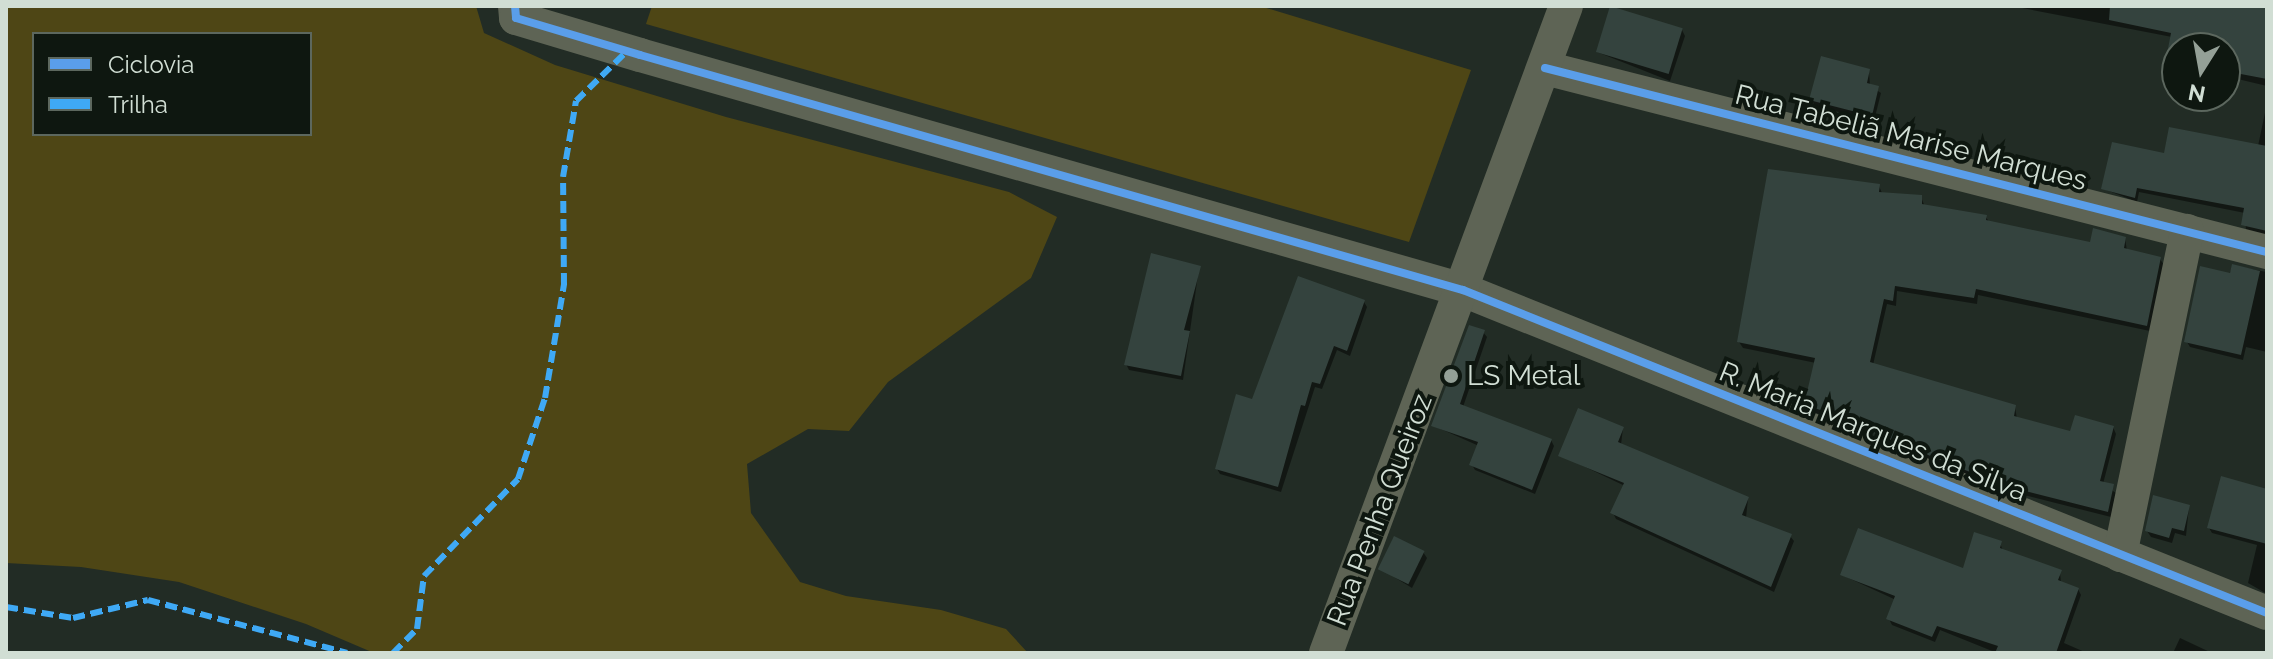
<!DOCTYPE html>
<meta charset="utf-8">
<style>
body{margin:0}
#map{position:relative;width:2273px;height:659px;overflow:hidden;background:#222c25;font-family:Raleway,sans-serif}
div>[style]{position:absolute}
.green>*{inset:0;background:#4e4615}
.shadow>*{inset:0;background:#0007}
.building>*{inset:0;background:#34433e;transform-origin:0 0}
.minor>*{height:34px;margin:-17px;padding:0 17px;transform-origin:17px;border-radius:17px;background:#5e6455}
.quiet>*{height:6px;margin-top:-3px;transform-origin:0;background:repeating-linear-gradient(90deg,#3fa9f5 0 12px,transparent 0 18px)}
.cycleway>*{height:8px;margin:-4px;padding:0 4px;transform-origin:4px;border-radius:4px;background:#5a9eea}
.dots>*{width:22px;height:22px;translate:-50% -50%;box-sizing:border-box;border:4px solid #0e1710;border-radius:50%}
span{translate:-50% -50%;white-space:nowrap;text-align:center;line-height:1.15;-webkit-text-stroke:8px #0e1710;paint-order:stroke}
.street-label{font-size:28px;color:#d1ded4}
.poi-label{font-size:28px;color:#d1ded4}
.left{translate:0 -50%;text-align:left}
.frame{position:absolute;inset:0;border:8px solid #d1ded4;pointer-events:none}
.legend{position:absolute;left:32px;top:32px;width:280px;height:104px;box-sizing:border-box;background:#0e1710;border:2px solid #5c675e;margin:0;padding:10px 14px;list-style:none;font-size:24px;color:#d1ded4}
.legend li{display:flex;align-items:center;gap:16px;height:40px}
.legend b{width:40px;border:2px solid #5c675e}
.north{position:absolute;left:2161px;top:32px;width:80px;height:80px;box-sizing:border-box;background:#0e1710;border:2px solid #5c675e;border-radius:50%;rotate:191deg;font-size:22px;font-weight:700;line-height:32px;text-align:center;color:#d1ded4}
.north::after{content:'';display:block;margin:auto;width:28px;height:36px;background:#94a097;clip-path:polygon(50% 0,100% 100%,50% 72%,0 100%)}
</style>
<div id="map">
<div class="green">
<i style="clip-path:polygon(evenodd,6px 6px,476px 6px,484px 33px,555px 65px,726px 117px,1009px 192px,1057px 217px,1031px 278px,888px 382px,849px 431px,808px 429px,747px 464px,751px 513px,800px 582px,846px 596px,941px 610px,1006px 629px,1028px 653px,374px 653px,306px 624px,179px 582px,81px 567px,6px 563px,6px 6px,34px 34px,310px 34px,310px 134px,34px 134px,34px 34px)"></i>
<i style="clip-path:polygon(652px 6px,1260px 6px,1471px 70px,1409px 242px,646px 24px)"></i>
</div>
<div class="shadow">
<i style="clip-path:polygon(2012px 6px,2267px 6px,2267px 86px,2225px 76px,2225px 48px,2177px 48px,2177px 65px,2168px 59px,2172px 37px)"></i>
<i style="clip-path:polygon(1682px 30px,1685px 36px,1670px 81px,1597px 52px)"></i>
<i style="clip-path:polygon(1869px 71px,1870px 86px,1881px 93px,1874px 121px,1815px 106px,1812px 100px)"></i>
<i style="clip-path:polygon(2267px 103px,2267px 237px,2246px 230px,2245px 213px,2139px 192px,2137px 202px,2104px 189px,2166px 155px,2258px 146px)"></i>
<i style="clip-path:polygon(1879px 186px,1882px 193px,1921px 197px,1925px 207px,1986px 217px,1989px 222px,2091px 245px,2125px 238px,2127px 251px,2160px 259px,2164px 265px,2150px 331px,1978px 295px,1977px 304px,1897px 291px,1896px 306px,1887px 304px,1873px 365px,2015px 407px,2017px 419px,2072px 433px,2113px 427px,2116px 434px,2103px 484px,2116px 493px,2111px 517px,2008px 491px,1879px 440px,1876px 431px,1809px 411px,1806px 405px,1816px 363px,1743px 348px,1739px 342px)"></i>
<i style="clip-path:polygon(2234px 266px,2267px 272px,2267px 352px,2246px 347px,2243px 360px,2190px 347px,2187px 342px)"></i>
<i style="clip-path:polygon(1199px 268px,1183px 380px,1129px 370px,1126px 364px)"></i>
<i style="clip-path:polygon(1364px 302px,1367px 307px,1350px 356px,1337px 350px,1322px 389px,1315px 387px,1281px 492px,1220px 474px,1217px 469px,1254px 401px)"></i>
<i style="clip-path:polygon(1483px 332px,1487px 337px,1463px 407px,1551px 440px,1554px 446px,1535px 494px,1475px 470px,1472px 465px,1479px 446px,1434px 426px)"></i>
<i style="clip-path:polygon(1623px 428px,1621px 445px,1748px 499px,1746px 518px,1790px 536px,1794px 541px,1774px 592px,1616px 519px,1613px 513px,1625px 486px,1560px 455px)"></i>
<i style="clip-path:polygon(2189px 507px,2186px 536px,2175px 533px,2172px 543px,2151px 537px,2147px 531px)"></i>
<i style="clip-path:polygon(2267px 510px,2267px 594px,2248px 583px,2257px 545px,2212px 533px,2209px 528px)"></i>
<i style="clip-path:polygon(2000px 543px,2003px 551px,2060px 572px,2061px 583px,2078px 589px,2081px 595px,2064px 643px,2087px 653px,1997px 653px,1940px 630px,1935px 642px,1892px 625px,1889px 619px,1896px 600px,1842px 575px,1964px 570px)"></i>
<i style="clip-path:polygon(1423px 552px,1427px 558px,1412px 588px,1381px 569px)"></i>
<i style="clip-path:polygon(2180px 638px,2212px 653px,2173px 653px)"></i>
</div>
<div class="building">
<i style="left:1610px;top:6px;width:76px;height:48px;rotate:17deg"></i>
<i style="clip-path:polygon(2110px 6px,2267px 6px,2267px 79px,2225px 71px,2225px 48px,2177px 48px,2177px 61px,2166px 59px,2171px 33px,2109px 20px)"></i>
<i style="clip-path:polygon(1821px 56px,1870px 69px,1867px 83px,1879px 86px,1872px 116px,1809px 100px)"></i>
<i style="clip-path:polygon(2169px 127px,2267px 146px,2267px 231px,2241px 225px,2244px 208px,2137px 188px,2135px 198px,2101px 189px,2112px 142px,2164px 153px)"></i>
<i style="clip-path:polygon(1768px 169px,1880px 184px,1879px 192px,1922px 195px,1922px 204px,1987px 215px,1986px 220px,2090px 242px,2093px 228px,2126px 237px,2124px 248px,2161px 257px,2147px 326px,1976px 289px,1974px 298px,1895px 286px,1893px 301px,1884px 299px,1870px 362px,2016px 405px,2014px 416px,2070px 431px,2075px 415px,2114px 426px,2100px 481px,2114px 484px,2108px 512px,2002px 485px,1874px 433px,1876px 427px,1804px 405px,1815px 358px,1737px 342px)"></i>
<i style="clip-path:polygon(1151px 253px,1201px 266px,1184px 330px,1190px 331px,1181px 376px,1124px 365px)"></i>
<i style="clip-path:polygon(2232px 264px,2260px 271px,2241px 355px,2184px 342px,2200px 266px,2230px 273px)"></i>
<i style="clip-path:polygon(1298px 276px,1365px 300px,1347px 351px,1334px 346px,1320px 384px,1312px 382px,1305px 406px,1301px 405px,1278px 487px,1215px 469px,1236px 394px,1252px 399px)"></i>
<i style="clip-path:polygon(1469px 325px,1485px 330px,1460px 404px,1552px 439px,1532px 490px,1469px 465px,1478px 442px,1431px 426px)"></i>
<i style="clip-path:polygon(1578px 408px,1624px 427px,1618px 442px,1749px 497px,1742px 515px,1792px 534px,1771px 587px,1610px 513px,1624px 483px,1558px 456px)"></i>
<i style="clip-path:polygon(2221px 476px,2267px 489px,2267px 544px,2207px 528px)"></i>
<i style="clip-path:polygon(2153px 495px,2190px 505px,2184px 531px,2172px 528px,2169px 538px,2145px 531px)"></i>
<i style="clip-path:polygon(1858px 528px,1963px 568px,1974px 532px,2002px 541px,2000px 548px,2062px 570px,2058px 580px,2079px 588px,2056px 653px,1995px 653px,1998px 646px,1937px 626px,1932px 637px,1886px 619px,1895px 596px,1840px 575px)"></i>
<i style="left:1394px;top:536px;width:34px;height:37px;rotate:26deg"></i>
</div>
<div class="minor">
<i style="left:515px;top:6px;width:12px;rotate:85deg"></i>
<i style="left:516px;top:18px;width:129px;rotate:16.6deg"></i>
<i style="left:640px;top:55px;width:856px;rotate:15.94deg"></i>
<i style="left:1463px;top:290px;width:866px;rotate:21.89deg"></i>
<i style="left:1545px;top:68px;width:745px;rotate:14.3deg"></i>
<i style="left:2120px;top:555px;width:331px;rotate:-78.3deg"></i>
<i style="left:1326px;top:653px;width:690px;rotate:-69.65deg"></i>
</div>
<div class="quiet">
<i style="left:6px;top:607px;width:68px;rotate:9.3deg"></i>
<i style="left:73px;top:618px;width:77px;rotate:-13.5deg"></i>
<i style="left:148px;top:600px;width:206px;rotate:14.9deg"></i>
<i style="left:393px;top:653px;width:34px;rotate:-45deg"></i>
<i style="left:417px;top:629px;width:53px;rotate:-82.5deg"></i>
<i style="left:424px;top:576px;width:135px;rotate:-45.9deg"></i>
<i style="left:518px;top:479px;width:85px;rotate:-71.6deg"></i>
<i style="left:545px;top:398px;width:115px;rotate:-80.5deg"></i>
<i style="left:564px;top:285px;width:108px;rotate:-90.5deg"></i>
<i style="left:563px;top:177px;width:77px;rotate:-80.3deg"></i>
<i style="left:576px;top:101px;width:71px;rotate:-44.4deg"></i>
</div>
<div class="cycleway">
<i style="left:515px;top:6px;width:12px;rotate:85deg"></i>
<i style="left:516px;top:18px;width:129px;rotate:16.6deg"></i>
<i style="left:640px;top:55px;width:856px;rotate:15.94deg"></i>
<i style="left:1463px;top:290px;width:866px;rotate:21.89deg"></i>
<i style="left:1545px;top:68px;width:745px;rotate:14.3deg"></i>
</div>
<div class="dots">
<i style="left:1451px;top:376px;background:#94a097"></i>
</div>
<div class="street-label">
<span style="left:1911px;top:138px;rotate:14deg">Rua Tabeliã Marise Marques</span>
<span style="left:1873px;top:432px;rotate:22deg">R. Maria Marques da Silva</span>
<span style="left:1380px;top:510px;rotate:-69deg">Rua Penha Queiroz</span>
</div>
<div class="poi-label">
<span class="left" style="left:1467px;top:376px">LS Metal</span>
</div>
<div class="frame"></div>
<ul class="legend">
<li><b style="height:10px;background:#5a9eea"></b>Ciclovia</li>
<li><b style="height:10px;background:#3fa9f5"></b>Trilha</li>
</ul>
<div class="north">N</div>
</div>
